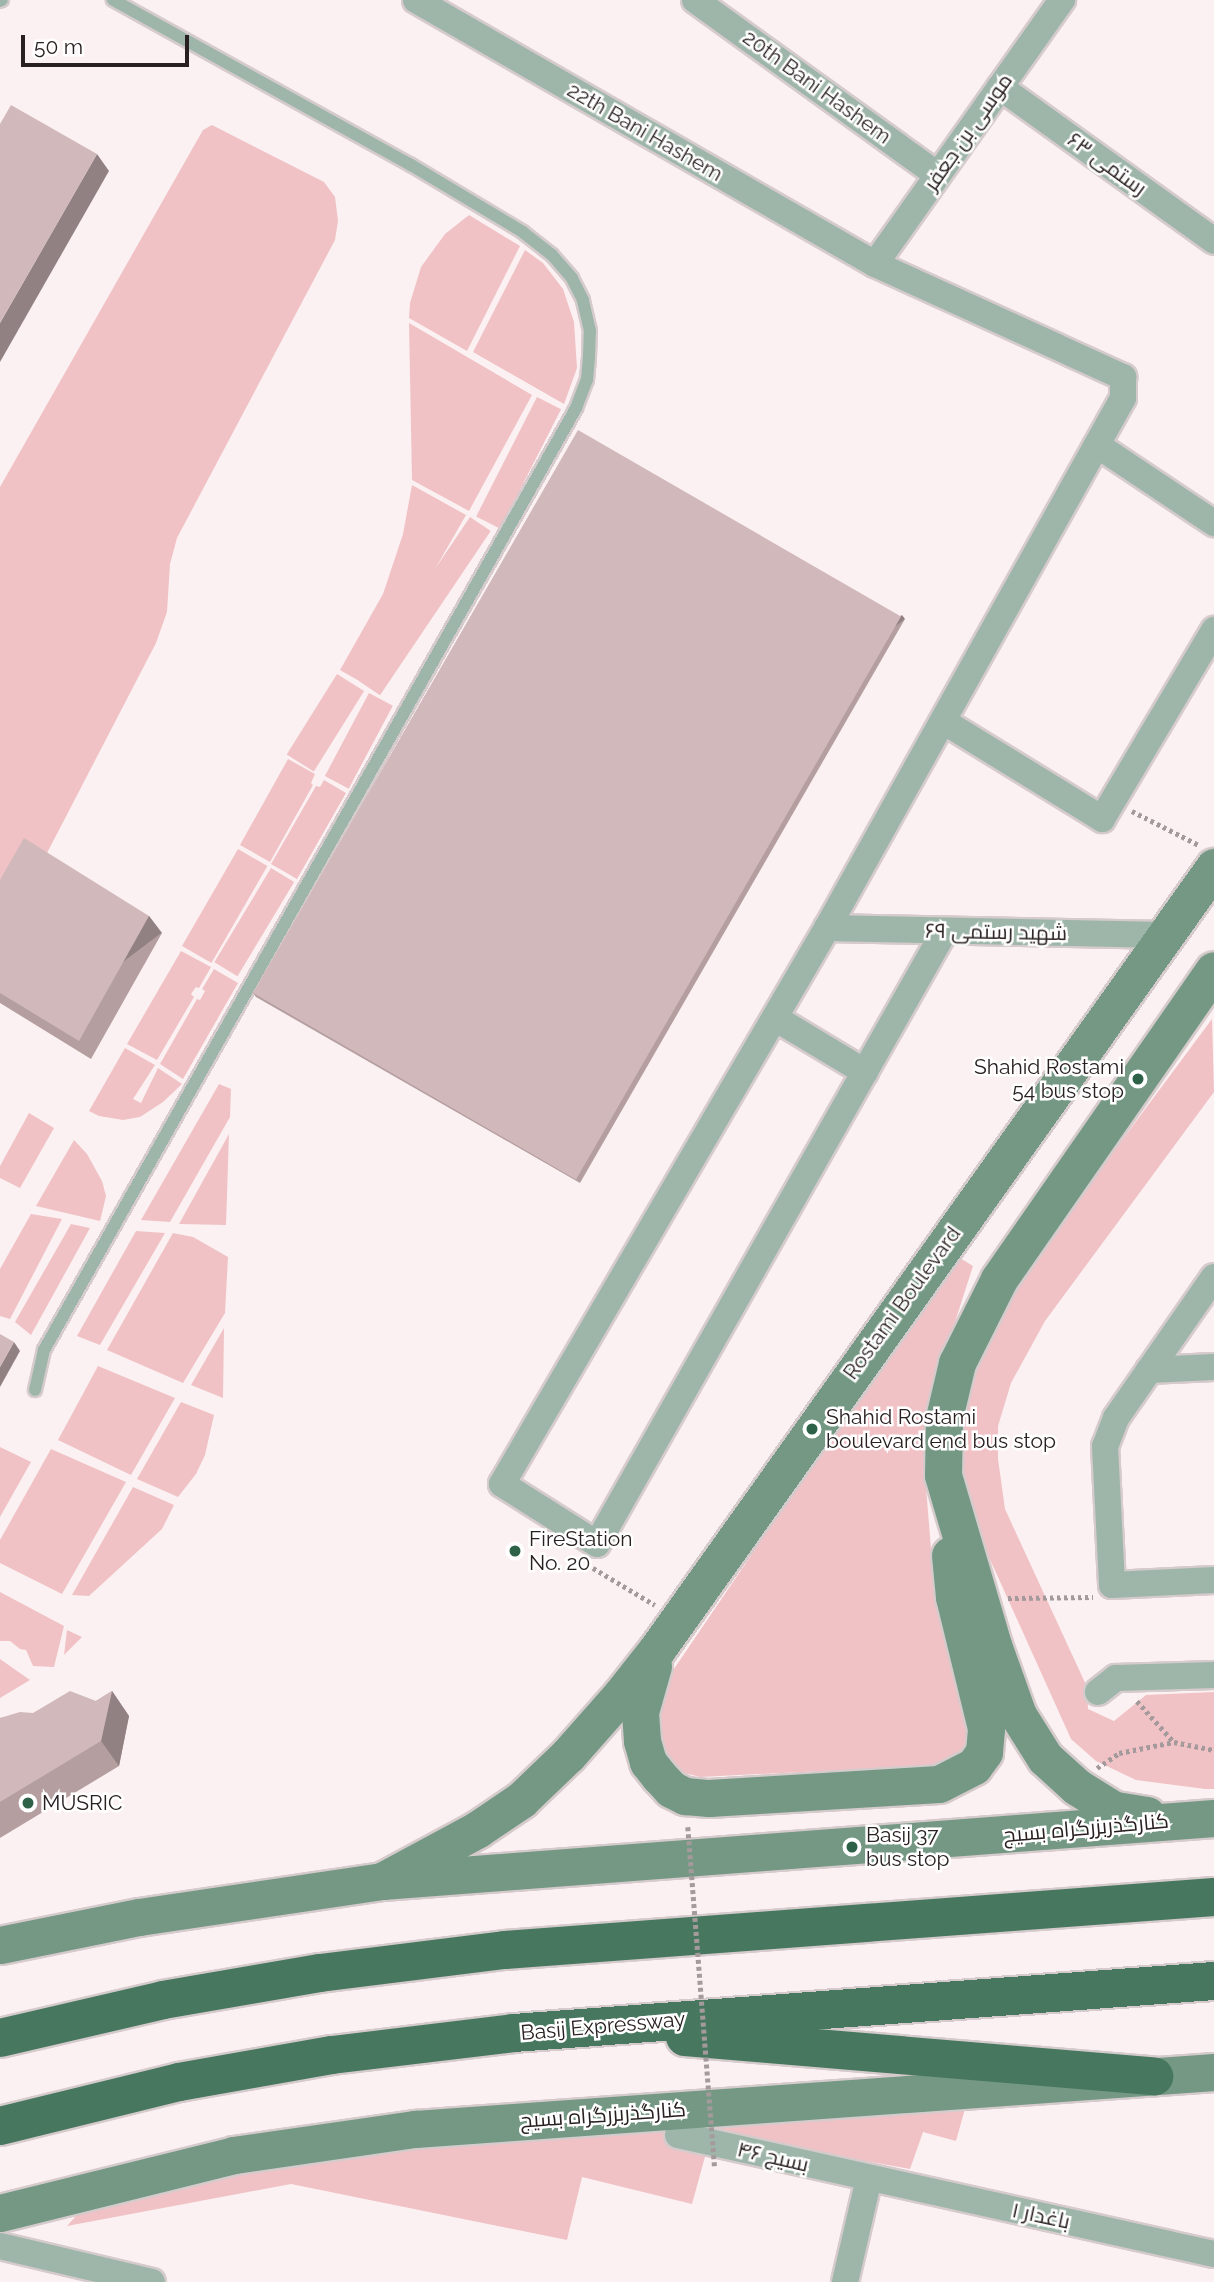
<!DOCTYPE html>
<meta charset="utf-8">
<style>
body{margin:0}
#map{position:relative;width:1214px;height:2282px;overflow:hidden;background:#fcf1f2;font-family:Raleway,Cairo,sans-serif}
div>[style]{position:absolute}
.green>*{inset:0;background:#f0c2c5;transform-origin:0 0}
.path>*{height:4.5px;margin-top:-2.25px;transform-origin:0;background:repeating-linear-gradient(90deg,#a49a9b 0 3.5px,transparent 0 7px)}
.roads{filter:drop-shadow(2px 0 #d6cbcc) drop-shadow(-2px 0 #d6cbcc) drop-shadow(0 2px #d6cbcc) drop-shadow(0 -2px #d6cbcc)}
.service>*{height:12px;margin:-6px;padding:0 6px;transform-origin:6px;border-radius:6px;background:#9eb6a9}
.minor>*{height:26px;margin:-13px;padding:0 13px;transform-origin:13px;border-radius:13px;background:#9eb6a9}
.secondary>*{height:37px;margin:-18.5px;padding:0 18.5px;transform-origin:18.5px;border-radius:18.5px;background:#749884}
.trunk>*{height:38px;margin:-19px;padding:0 19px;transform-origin:19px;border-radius:19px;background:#47785f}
.path-bridge>*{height:4.5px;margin-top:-2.25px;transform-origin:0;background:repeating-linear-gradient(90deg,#a49a9b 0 3.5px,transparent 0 7px)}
.wall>*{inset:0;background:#b49ea0}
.shaded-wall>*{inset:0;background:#928182;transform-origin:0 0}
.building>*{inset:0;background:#d1b8ba;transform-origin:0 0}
.dots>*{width:19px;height:19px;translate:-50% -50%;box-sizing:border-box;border:4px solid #fff;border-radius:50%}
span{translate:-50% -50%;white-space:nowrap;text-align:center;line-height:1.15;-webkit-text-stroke:5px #fff;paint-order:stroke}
.street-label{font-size:21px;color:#292021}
.poi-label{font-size:21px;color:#292021}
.right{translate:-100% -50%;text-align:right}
.left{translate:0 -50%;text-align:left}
.scale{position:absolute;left:21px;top:35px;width:168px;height:32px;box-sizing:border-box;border:4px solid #292021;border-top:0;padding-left:9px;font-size:21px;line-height:24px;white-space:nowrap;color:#292021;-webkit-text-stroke:5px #fff;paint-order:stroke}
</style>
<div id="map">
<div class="green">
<i style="clip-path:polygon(212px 125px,324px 182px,335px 197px,338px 221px,335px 240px,177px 538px,170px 564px,167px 612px,156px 643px,46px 855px,0 907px,0 487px,203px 130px)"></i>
<i style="clip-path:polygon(469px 215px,520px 246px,467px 351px,409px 318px,410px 303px,421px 267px,445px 234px)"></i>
<i style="clip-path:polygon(525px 250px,543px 263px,563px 289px,574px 322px,577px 368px,564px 404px,473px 352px)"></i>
<i style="clip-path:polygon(409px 323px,532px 395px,469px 511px,412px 480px)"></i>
<i style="left:537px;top:397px;width:27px;height:134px;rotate:27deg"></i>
<i style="clip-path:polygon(412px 485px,466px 515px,368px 686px,340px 670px,383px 594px,403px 534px)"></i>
<i style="left:470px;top:517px;width:25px;height:198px;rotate:34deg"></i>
<i style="left:337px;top:674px;width:32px;height:95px;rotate:32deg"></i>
<i style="left:369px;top:693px;width:27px;height:94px;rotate:28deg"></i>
<i style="clip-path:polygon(288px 759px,315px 774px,311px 783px,313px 785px,270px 862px,240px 845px)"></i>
<i style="clip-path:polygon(324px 780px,346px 793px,297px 879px,271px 864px,316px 786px,320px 787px)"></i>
<i style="left:238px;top:849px;width:34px;height:112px;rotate:30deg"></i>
<i style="left:271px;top:868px;width:27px;height:110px;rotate:31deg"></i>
<i style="clip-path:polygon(181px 951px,211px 967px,199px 988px,196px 987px,191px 994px,194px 997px,157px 1060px,127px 1044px)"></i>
<i style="clip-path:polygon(214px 969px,238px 983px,183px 1079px,160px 1064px,197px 999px,200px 1000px,205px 991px,202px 989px)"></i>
<i style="clip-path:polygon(1212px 1019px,1214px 1092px,1045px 1321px,1011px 1383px,998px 1426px,998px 1459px,1005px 1509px,1087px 1687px,1088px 1709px,1114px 1721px,1146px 1695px,1214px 1692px,1214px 1789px,1205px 1789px,1136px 1780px,1096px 1761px,1071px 1739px,965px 1504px,955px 1451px,971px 1367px,1010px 1291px)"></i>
<i style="clip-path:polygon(125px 1048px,155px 1065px,133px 1099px,141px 1103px,158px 1068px,182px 1084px,163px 1102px,140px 1117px,123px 1120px,99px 1116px,89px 1111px)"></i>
<i style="clip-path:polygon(219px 1084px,231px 1089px,230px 1117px,170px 1222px,141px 1220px)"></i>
<i style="clip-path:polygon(29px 1113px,54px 1128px,20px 1188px,0 1178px,0 1166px)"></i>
<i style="clip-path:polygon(229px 1134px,226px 1225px,179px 1224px)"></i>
<i style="clip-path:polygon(74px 1140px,87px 1154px,102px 1181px,106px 1196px,100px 1221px,36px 1206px)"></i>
<i style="clip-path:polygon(31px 1214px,62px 1219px,10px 1319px,0 1316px,0 1269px)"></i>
<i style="clip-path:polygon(71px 1224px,90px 1228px,31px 1335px,15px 1322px)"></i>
<i style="clip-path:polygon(136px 1231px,165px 1233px,100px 1345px,77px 1336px)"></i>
<i style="clip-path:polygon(173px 1233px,193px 1237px,228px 1257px,225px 1313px,183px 1383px,107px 1350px)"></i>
<i style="clip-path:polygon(955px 1255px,973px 1266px,927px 1409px,926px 1487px,932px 1561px,973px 1727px,965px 1751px,944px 1765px,700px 1777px,681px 1772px,666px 1760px,655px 1744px,661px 1688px)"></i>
<i style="clip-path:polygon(224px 1328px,223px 1398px,191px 1385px)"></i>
<i style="clip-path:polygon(98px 1366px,175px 1398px,131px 1475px,58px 1440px)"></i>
<i style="clip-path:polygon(181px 1402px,214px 1415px,205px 1455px,196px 1474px,178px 1497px,137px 1479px)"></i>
<i style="clip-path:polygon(0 1447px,31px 1462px,0 1517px)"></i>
<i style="clip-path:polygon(51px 1449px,126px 1482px,62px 1594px,0 1563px,0 1540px)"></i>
<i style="clip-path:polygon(133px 1487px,174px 1505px,162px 1529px,89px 1596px,72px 1595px)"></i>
<i style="clip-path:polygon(0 1592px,64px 1626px,54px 1667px,33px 1666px,26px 1650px,20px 1649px,10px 1641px,0 1641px)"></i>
<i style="clip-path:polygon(67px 1630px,82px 1637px,64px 1655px)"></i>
<i style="clip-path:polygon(0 1659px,30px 1680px,0 1698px)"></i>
<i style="clip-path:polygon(966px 2105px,956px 2141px,923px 2132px,910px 2169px,843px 2157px,832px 2181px,706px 2153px,692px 2204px,582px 2177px,567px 2240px,291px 2184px,67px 2226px,89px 2201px,237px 2161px)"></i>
</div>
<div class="path">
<i style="left:1132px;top:811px;width:75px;rotate:26.9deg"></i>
<i style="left:593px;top:1568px;width:72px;rotate:30.8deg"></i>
<i style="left:1008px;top:1598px;width:85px;rotate:-0.7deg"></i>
<i style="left:1137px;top:1701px;width:54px;rotate:48deg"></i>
<i style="left:1097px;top:1768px;width:27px;rotate:-34deg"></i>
<i style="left:1119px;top:1753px;width:56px;rotate:-11.3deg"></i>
<i style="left:1174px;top:1742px;width:41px;rotate:11.3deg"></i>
</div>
<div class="roads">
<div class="service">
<i style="left:0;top:1px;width:2px;rotate:-27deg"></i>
<i style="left:35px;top:1390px;width:41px;rotate:-77.3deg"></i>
<i style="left:44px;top:1350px;width:1082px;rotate:-60.54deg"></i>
<i style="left:576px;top:408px;width:30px;rotate:-69deg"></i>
<i style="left:587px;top:380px;width:24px;rotate:-85deg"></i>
<i style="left:589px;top:356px;width:25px;rotate:-88deg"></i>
<i style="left:590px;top:331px;width:32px;rotate:-103deg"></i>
<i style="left:583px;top:300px;width:25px;rotate:-117deg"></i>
<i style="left:572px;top:278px;width:30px;rotate:-131deg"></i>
<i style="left:552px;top:255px;width:37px;rotate:-142deg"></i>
<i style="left:523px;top:232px;width:131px;rotate:-149.1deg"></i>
<i style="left:411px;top:165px;width:341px;rotate:-151deg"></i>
</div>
<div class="minor">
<i style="left:416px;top:0;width:530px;rotate:29.91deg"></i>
<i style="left:875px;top:264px;width:273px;rotate:24.5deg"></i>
<i style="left:1123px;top:377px;width:21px;rotate:90deg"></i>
<i style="left:1123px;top:398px;width:607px;rotate:119.18deg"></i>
<i style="left:827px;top:928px;width:644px;rotate:120.31deg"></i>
<i style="left:502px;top:1484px;width:112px;rotate:32.3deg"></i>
<i style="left:597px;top:1544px;width:704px;rotate:-60.45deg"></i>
<i style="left:695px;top:0;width:299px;rotate:35.8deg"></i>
<i style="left:1000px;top:87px;width:264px;rotate:35.7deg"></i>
<i style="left:875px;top:264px;width:324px;rotate:-54.7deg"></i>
<i style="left:1097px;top:445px;width:141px;rotate:33.7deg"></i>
<i style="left:943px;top:721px;width:187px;rotate:31.6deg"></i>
<i style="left:1102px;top:819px;width:220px;rotate:-59.3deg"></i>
<i style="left:827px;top:928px;width:338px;rotate:1.2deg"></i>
<i style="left:775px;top:1018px;width:105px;rotate:31deg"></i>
<i style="left:1214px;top:1277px;width:172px;rotate:124.8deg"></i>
<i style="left:1116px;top:1418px;width:30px;rotate:111deg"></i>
<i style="left:1105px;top:1446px;width:139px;rotate:87.1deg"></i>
<i style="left:1112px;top:1585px;width:102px;rotate:-2.8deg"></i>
<i style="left:1149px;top:1370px;width:65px;rotate:-2.6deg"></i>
<i style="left:1098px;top:1692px;width:23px;rotate:-38deg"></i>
<i style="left:1116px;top:1678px;width:98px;rotate:-1.8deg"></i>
<i style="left:678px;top:2135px;width:549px;rotate:12.52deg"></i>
<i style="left:0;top:2246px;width:156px;rotate:13.3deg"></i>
<i style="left:845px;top:2282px;width:107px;rotate:-77deg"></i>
</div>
<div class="secondary">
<i style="left:653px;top:1666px;width:48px;rotate:105.8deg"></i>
<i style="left:640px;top:1712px;width:29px;rotate:86deg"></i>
<i style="left:642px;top:1741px;width:22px;rotate:74deg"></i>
<i style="left:648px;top:1762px;width:18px;rotate:52deg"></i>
<i style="left:659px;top:1776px;width:18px;rotate:47deg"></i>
<i style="left:671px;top:1789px;width:16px;rotate:27deg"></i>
<i style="left:685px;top:1796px;width:24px;rotate:5deg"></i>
<i style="left:709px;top:1798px;width:230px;rotate:-3.5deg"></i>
<i style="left:939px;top:1784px;width:39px;rotate:-27deg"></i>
<i style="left:974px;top:1766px;width:17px;rotate:-54deg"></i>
<i style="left:984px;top:1752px;width:24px;rotate:-85deg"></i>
<i style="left:986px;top:1728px;width:135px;rotate:-103.7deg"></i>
<i style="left:954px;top:1597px;width:42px;rotate:-95.4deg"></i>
<i style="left:1147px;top:1815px;width:33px;rotate:-171deg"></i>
<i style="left:1114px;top:1810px;width:44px;rotate:-148.1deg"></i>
<i style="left:1077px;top:1787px;width:43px;rotate:-137.8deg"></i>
<i style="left:1045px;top:1758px;width:51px;rotate:-122.1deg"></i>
<i style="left:1018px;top:1715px;width:74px;rotate:-109.7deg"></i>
<i style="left:993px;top:1645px;width:177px;rotate:-106.4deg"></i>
<i style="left:943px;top:1475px;width:57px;rotate:-89deg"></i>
<i style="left:944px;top:1418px;width:57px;rotate:-76.7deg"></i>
<i style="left:957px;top:1363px;width:94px;rotate:-63.4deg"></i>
<i style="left:999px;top:1279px;width:376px;rotate:-55.2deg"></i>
<i style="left:382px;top:1881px;width:109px;rotate:-28.4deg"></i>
<i style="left:478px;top:1829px;width:52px;rotate:-34deg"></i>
<i style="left:521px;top:1800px;width:65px;rotate:-43.8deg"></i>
<i style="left:568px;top:1755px;width:80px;rotate:-48.5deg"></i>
<i style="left:621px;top:1695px;width:60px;rotate:-51.8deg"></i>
<i style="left:658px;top:1648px;width:959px;rotate:-54.55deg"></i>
<i style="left:0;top:1945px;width:142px;rotate:-11.4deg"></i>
<i style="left:139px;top:1917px;width:246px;rotate:-8.4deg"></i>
<i style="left:382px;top:1881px;width:834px;rotate:-4.33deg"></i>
<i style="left:0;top:2213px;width:241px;rotate:-13.9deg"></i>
<i style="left:234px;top:2155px;width:183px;rotate:-8.2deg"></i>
<i style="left:415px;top:2129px;width:801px;rotate:-4.08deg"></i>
</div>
<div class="trunk">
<i style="left:685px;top:2037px;width:471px;rotate:4.8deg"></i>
<i style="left:0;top:2038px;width:167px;rotate:-13.1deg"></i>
<i style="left:163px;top:2000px;width:159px;rotate:-9.8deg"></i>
<i style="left:320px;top:1973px;width:186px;rotate:-7.1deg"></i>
<i style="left:505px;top:1950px;width:711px;rotate:-4.28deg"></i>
<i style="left:0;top:2126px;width:184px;rotate:-13.8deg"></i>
<i style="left:179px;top:2082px;width:155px;rotate:-10deg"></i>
<i style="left:332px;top:2055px;width:183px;rotate:-6.9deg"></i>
<i style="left:514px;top:2033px;width:702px;rotate:-4.25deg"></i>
</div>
</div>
<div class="path-bridge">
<i style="left:688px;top:1827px;width:341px;rotate:85.5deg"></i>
</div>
<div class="wall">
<i style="clip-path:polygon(905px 619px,580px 1183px,256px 997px,253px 993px)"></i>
<i style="clip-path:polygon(0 880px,149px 916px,162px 933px,91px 1059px,0 1003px)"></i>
<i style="clip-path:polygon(112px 1691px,129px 1716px,119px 1766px,0 1838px,0 1718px,33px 1713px,96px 1701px)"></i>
</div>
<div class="shaded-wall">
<i style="clip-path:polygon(97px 154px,109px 171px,0 362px,0 323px)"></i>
<i style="left:902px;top:615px;width:5px;height:650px;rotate:53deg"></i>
<i style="left:149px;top:916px;width:21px;height:143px;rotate:53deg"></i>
<i style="clip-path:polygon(14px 1342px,20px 1351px,0 1387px,0 1367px)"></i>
<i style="clip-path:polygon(112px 1691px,129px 1716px,119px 1766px,101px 1741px)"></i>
</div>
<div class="building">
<i style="clip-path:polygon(11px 105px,97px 154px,0 323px,0 124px)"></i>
<i style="left:578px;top:430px;width:373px;height:650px;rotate:30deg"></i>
<i style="clip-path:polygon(24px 838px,149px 916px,79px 1041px,0 993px,0 880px)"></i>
<i style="clip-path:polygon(0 1334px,14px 1342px,0 1367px)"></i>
<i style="clip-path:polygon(70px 1691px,96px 1701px,112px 1691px,101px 1741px,0 1802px,0 1718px,20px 1712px,33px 1713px)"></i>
</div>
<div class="dots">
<i style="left:1138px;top:1079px;background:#2d6248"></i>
<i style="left:812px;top:1429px;background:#2d6248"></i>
<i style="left:515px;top:1551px;background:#2d6248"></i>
<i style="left:28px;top:1803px;background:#2d6248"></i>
<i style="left:852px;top:1847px;background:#2d6248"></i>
</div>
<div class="street-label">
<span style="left:817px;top:87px;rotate:36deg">20th Bani Hashem</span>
<span style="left:645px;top:132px;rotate:30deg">22th Bani Hashem</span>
<span style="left:968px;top:132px;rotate:-55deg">موسی بن جعفر</span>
<span style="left:1107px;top:164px;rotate:36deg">رستمی ۶۳</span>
<span style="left:996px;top:932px;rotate:1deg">شهید رستمی ۶۹</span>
<span style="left:902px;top:1303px;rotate:-54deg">Rostami Boulevard</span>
<span style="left:1086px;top:1828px;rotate:-5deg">کنارگذربزرگراه بسیج</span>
<span style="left:603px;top:2026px;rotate:-5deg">Basij Expressway</span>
<span style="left:603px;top:2115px;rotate:-4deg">کنارگذربزرگراه بسیج</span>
<span style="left:773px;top:2157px;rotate:13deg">بسیج ۴۶</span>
<span style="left:1041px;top:2216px;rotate:12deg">باغدار ۱</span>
</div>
<div class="poi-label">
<span class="right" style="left:1124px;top:1079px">Shahid Rostami<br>54 bus stop</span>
<span class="left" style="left:826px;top:1429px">Shahid Rostami<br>boulevard end bus stop</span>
<span class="left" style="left:529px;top:1551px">FireStation<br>No. 20</span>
<span class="left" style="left:42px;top:1803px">MUSRIC</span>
<span class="left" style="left:866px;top:1847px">Basij 37<br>bus stop</span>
</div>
<div class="scale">50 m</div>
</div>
